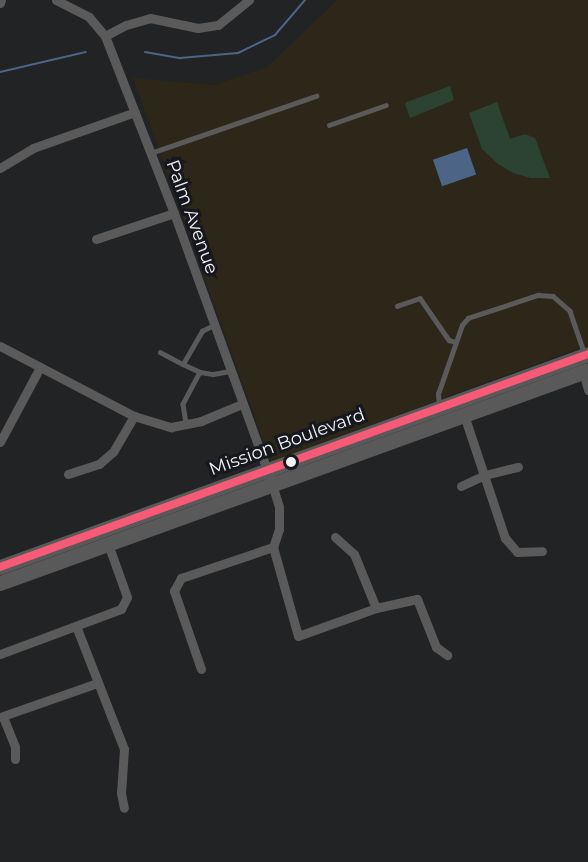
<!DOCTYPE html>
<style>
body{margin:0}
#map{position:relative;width:588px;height:862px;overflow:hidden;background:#212325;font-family:Montserrat,sans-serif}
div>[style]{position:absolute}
.education>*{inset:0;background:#2d2719}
.green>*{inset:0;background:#2c4332}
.water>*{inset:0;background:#4c6587;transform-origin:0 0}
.stream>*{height:2px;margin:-1px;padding:0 1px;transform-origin:1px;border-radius:1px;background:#4c6587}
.lane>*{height:4.5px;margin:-2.25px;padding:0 2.25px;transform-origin:2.25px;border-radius:2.25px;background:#5b5a5a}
.street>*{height:9px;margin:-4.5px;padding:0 4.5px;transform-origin:4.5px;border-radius:4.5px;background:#5b5a5a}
.primary>*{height:15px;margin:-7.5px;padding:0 7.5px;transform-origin:7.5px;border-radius:7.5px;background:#5a5959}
.bus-1>*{height:8px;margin:-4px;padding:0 4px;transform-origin:4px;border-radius:4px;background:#f75a77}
.dots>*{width:16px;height:16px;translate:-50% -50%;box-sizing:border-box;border:3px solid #16181d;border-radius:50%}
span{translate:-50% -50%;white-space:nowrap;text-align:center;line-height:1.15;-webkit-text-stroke:6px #16181d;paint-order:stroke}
.street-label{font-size:18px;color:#f1f2f6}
</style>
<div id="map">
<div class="education">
<i style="clip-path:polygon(337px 0,588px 0,588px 345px,271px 462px,133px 78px,215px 85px,267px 67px)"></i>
</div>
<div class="green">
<i style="clip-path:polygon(450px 86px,454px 100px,410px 118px,405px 104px,407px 102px)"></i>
<i style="clip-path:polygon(497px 102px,510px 139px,525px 134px,535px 138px,550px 178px,531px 178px,513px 173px,497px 163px,482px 149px,469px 113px)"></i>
</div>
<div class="water">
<i style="left:467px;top:148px;width:28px;height:36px;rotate:71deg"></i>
</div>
<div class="stream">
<i style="left:145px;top:52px;width:36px;rotate:10deg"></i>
<i style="left:180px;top:58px;width:58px;rotate:-4.9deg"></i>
<i style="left:238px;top:53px;width:41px;rotate:-25.9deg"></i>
<i style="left:275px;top:35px;width:46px;rotate:-49.4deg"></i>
<i style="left:0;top:72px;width:88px;rotate:-13.1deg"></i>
</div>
<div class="lane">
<i style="left:329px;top:125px;width:60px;rotate:-19.3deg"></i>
<i style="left:151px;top:153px;width:175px;rotate:-19.1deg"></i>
<i style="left:397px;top:306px;width:24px;rotate:-19deg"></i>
<i style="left:420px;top:298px;width:51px;rotate:55.4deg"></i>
<i style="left:449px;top:340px;width:7px;rotate:16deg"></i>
<i style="left:160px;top:352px;width:26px;rotate:28deg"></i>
<i style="left:183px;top:364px;width:38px;rotate:-60deg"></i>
<i style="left:202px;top:331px;width:13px;rotate:-27deg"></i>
<i style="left:183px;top:364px;width:19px;rotate:25deg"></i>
<i style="left:200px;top:372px;width:36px;rotate:118deg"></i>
<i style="left:183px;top:404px;width:20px;rotate:81deg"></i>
<i style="left:200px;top:372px;width:13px;rotate:9deg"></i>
<i style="left:213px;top:374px;width:17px;rotate:-10deg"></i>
<i style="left:439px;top:406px;width:12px;rotate:-95deg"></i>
<i style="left:438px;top:394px;width:73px;rotate:-70.8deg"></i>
<i style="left:462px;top:325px;width:9px;rotate:-49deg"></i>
<i style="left:468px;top:318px;width:74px;rotate:-18.2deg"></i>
<i style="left:538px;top:295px;width:15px;rotate:4deg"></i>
<i style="left:553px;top:296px;width:23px;rotate:41deg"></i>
<i style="left:570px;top:311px;width:43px;rotate:71.1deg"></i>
</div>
<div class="street">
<i style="left:56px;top:0;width:37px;rotate:27deg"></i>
<i style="left:89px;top:17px;width:25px;rotate:50deg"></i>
<i style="left:105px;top:36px;width:190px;rotate:68.7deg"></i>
<i style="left:174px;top:213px;width:288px;rotate:70.1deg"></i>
<i style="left:272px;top:484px;width:24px;rotate:73deg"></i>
<i style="left:279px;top:507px;width:22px;rotate:90deg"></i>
<i style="left:279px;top:529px;width:19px;rotate:108deg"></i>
<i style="left:273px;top:547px;width:92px;rotate:74.3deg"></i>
<i style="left:298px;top:636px;width:83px;rotate:-19.7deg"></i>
<i style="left:376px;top:608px;width:42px;rotate:-12.4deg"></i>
<i style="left:417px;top:599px;width:52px;rotate:68.4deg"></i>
<i style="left:436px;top:647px;width:14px;rotate:36deg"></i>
<i style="left:0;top:3px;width:3px;rotate:-72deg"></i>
<i style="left:105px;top:36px;width:24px;rotate:-28deg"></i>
<i style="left:126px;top:25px;width:25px;rotate:-16deg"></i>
<i style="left:150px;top:18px;width:49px;rotate:11.8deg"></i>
<i style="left:198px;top:28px;width:20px;rotate:-9deg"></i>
<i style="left:218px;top:25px;width:40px;rotate:-39deg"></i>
<i style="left:0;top:168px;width:39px;rotate:-31deg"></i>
<i style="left:33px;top:148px;width:108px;rotate:-19.4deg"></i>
<i style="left:96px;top:239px;width:82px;rotate:-18.4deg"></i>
<i style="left:0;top:346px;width:151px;rotate:27.6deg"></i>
<i style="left:134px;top:416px;width:39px;rotate:17deg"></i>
<i style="left:171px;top:427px;width:31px;rotate:-11deg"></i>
<i style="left:201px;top:421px;width:44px;rotate:-22.5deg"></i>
<i style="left:583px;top:372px;width:19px;rotate:74deg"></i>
<i style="left:464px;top:415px;width:130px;rotate:71.6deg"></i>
<i style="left:505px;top:538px;width:18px;rotate:49deg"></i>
<i style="left:517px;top:552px;width:25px;rotate:-2deg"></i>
<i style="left:0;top:442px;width:85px;rotate:-61.9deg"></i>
<i style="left:68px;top:474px;width:33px;rotate:-18deg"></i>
<i style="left:99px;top:464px;width:18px;rotate:-41deg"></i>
<i style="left:113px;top:452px;width:42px;rotate:-59.7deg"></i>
<i style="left:461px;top:486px;width:26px;rotate:-25deg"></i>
<i style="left:485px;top:475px;width:34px;rotate:-14deg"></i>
<i style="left:335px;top:537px;width:25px;rotate:42deg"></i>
<i style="left:354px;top:554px;width:58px;rotate:67.8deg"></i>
<i style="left:76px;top:626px;width:132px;rotate:68.7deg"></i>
<i style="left:124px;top:749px;width:44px;rotate:93.9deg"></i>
<i style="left:121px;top:793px;width:15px;rotate:79deg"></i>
<i style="left:0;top:654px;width:129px;rotate:-20.4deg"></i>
<i style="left:121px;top:609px;width:13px;rotate:-63deg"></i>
<i style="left:127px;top:597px;width:56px;rotate:-109.7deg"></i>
<i style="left:201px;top:669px;width:83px;rotate:-109.1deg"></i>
<i style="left:174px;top:591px;width:15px;rotate:-62deg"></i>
<i style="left:181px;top:578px;width:97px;rotate:-18.6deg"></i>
<i style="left:0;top:717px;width:103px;rotate:-19.3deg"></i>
<i style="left:3px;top:717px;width:32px;rotate:68deg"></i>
<i style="left:15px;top:747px;width:12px;rotate:90deg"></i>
</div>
<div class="primary">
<i style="left:0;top:567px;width:625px;rotate:-19.91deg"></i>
<i style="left:0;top:583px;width:625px;rotate:-19.91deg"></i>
</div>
<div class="bus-1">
<i style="left:0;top:567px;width:625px;rotate:-19.91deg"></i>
</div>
<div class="dots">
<i style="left:291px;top:462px;background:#f1f2f6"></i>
</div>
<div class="street-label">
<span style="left:192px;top:217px;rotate:70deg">Palm Avenue</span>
<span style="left:287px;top:442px;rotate:-20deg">Mission Boulevard</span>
</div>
</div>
